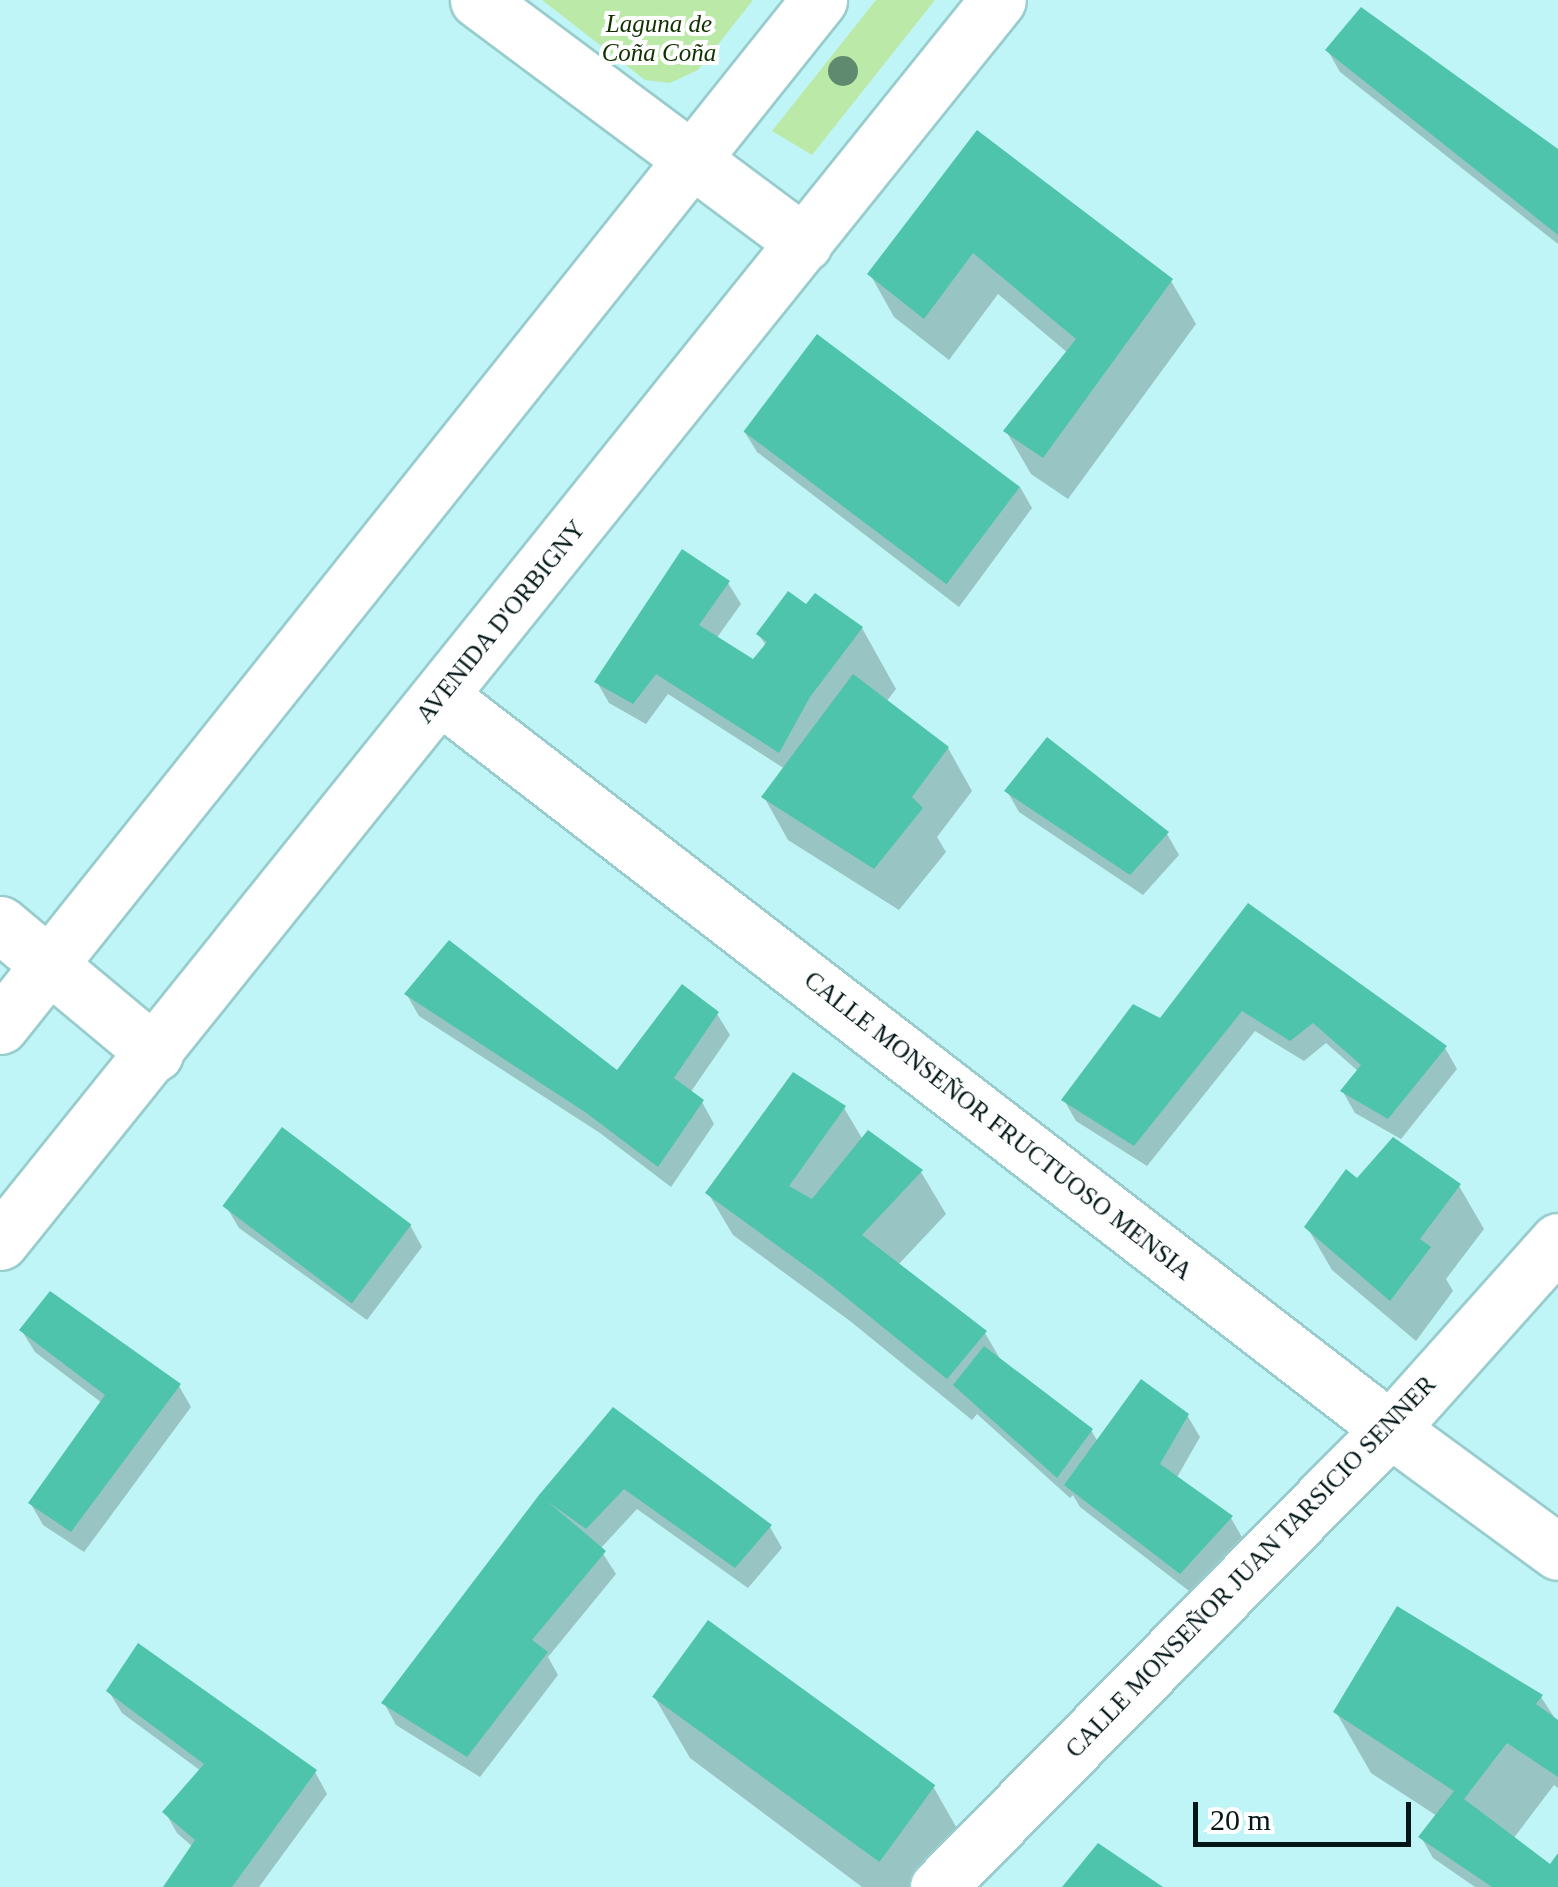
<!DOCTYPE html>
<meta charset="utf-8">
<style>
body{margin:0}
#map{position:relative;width:1558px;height:1887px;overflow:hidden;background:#bff5f6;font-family:"Times New Roman",serif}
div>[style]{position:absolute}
.green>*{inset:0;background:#bbeaa8}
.shadow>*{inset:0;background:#0003}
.building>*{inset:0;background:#4ec4ac;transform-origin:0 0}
.roads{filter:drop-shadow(2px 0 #98cccd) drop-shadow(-2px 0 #98cccd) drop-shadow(0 2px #98cccd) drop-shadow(0 -2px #98cccd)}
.street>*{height:55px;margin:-27.5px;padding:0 27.5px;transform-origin:27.5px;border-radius:27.5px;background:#fff}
.secondary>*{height:55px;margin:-27.5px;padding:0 27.5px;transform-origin:27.5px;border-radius:27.5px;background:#fff}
.trees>*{width:30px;height:30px;margin:-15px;border-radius:50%;background:#5f8a6f}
span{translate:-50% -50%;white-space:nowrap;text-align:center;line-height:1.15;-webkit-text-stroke:8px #fff;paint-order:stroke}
.park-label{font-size:25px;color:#113200;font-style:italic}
.street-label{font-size:25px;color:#031718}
.scale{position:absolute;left:1193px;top:1802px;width:218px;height:45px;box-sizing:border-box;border:5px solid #031718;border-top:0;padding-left:12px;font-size:30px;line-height:35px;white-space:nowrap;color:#031718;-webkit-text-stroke:8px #fff;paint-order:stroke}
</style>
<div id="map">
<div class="green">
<i style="clip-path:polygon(542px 0,753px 0,698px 70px,670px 83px,645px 80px)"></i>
<i style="clip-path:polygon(876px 0,935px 0,812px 155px,772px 131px)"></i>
</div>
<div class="shadow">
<i style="clip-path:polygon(1328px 51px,1558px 151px,1558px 244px,1340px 72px)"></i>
<i style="clip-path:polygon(977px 133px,1171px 281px,1196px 324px,1068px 499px,1031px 474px,1006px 431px,1068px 353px,998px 294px,949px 360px,894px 317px,870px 274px)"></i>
<i style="clip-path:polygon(744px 431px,1020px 487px,1032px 508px,959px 607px,757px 452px)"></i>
<i style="clip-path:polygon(728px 583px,741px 604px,716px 639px,760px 667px,767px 647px,759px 635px,807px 608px,862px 628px,896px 689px,886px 702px,948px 748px,972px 791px,937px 837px,946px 852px,899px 910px,788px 840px,764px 797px,785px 769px,668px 694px,646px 724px,609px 703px,597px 682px)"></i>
<i style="clip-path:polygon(1007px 791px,1167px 834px,1179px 855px,1143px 895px,1019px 812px)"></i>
<i style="clip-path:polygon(1248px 907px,1445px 1048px,1457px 1069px,1401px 1139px,1355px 1113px,1343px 1092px,1359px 1072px,1326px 1043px,1304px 1061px,1255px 1031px,1147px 1166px,1076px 1121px,1064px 1100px,1160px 1021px)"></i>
<i style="clip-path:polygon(407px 995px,618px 1073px,717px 1014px,730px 1035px,690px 1093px,702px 1102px,714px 1124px,671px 1187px,600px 1133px,419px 1016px)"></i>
<i style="clip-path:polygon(844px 1108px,863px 1140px,921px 1172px,946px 1214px,897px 1266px,985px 1333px,1003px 1364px,1091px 1430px,1098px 1442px,1187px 1415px,1200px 1437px,1176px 1479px,1231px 1518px,1243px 1539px,1193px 1594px,1080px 1507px,1073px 1495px,1070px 1498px,977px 1414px,972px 1420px,850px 1321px,733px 1235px,708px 1193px)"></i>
<i style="clip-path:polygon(1393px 1140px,1459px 1186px,1484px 1229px,1446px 1279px,1453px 1291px,1416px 1341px,1332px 1270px,1307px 1227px,1357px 1182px)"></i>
<i style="clip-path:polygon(226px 1206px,410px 1225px,422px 1247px,367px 1320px,239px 1228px)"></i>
<i style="clip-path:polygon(22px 1331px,179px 1386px,191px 1407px,84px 1552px,43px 1525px,31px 1504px,102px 1403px,35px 1352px)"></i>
<i style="clip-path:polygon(614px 1411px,770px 1527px,782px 1548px,748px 1588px,637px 1509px,600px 1549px,616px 1574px,548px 1657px,558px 1675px,480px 1777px,396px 1725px,384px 1703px)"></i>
<i style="clip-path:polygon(708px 1624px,934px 1788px,968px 1848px,930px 1887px,862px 1887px,690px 1758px,655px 1698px)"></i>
<i style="clip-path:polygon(109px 1692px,315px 1772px,327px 1794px,259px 1887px,166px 1887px,193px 1847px,177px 1833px,165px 1812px,201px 1771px,122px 1713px)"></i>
<i style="clip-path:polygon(1541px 1697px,1558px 1723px,1558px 1788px,1554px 1785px,1513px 1839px,1550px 1867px,1558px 1857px,1558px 1887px,1475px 1887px,1433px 1858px,1421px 1837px,1437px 1816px,1371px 1773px,1336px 1712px)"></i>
</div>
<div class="building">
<i style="clip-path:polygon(1361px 7px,1558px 149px,1558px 235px,1325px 50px)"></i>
<i style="clip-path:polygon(977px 130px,1173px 279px,1043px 458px,1003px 431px,1076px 339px,973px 253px,924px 319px,867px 274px)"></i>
<i style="left:817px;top:334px;width:254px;height:122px;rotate:37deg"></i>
<i style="clip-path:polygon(682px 549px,730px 581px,699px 625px,753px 659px,767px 642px,756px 634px,788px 591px,806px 604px,815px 593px,863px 627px,810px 697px,779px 753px,656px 674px,633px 704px,594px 682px)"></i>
<i style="clip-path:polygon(853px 674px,949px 747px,912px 797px,923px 808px,874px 869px,761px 797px)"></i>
<i style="clip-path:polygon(1047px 737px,1169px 832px,1130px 875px,1004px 791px)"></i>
<i style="clip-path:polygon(1248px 903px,1447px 1046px,1388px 1119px,1340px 1091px,1361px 1065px,1313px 1023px,1290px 1041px,1242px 1011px,1134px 1146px,1061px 1100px,1133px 1004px,1160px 1018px)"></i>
<i style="clip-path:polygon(449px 940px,617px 1070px,682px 984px,719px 1012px,674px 1078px,704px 1100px,658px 1167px,585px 1112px,404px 994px)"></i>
<i style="clip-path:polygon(793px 1072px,846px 1106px,789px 1186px,812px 1199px,868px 1130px,923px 1170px,862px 1235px,987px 1331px,947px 1379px,822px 1278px,705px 1193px)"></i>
<i style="left:282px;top:1127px;width:162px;height:99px;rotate:37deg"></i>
<i style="clip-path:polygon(1393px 1137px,1461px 1184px,1420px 1239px,1431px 1247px,1390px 1301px,1304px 1227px,1346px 1169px,1357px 1178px)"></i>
<i style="clip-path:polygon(50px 1291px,181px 1384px,71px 1532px,28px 1503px,105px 1395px,19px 1330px)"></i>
<i style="clip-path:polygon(984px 1346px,1093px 1429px,1057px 1478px,953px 1385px)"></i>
<i style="clip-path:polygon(1141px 1379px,1189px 1414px,1160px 1464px,1233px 1516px,1180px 1574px,1064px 1485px)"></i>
<i style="clip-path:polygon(613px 1407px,772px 1525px,735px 1568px,624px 1489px,586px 1529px,547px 1501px,606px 1551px,532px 1640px,548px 1652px,467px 1757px,381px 1703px,539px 1495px)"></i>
<i style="clip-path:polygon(1397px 1606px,1543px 1695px,1536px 1704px,1558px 1720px,1558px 1777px,1507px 1743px,1464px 1799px,1550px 1864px,1558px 1853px,1558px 1887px,1492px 1887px,1418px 1837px,1454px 1791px,1333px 1712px)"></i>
<i style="left:708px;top:1620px;width:281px;height:95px;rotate:36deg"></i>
<i style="clip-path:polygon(138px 1643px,317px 1770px,232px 1887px,163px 1887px,195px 1840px,162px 1812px,204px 1764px,106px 1691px)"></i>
<i style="clip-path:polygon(1098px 1843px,1163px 1887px,1062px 1887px)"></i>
</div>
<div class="roads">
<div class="street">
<i style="left:478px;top:0;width:407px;rotate:36.7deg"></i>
<i style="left:441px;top:697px;width:1199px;rotate:37.64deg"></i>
<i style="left:1390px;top:1429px;width:208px;rotate:36.2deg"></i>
<i style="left:0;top:924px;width:202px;rotate:39.8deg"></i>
<i style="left:938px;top:1887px;width:643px;rotate:-45.38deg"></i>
<i style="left:1390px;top:1429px;width:252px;rotate:-48.2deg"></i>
</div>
<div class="secondary">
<i style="left:0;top:1026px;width:1313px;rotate:-51.4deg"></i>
<i style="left:0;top:1242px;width:1593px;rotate:-51.22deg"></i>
</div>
</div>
<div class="trees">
<i style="left:843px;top:71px"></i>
</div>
<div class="park-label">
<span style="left:659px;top:39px">Laguna de<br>Coña Coña</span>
</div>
<div class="street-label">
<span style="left:501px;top:622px;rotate:-51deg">AVENIDA D'ORBIGNY</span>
<span style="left:998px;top:1126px;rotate:38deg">CALLE MONSEÑOR FRUCTUOSO MENSIA</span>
<span style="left:1251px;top:1567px;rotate:-46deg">CALLE MONSEÑOR JUAN TARSICIO SENNER</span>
</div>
<div class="scale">20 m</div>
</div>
